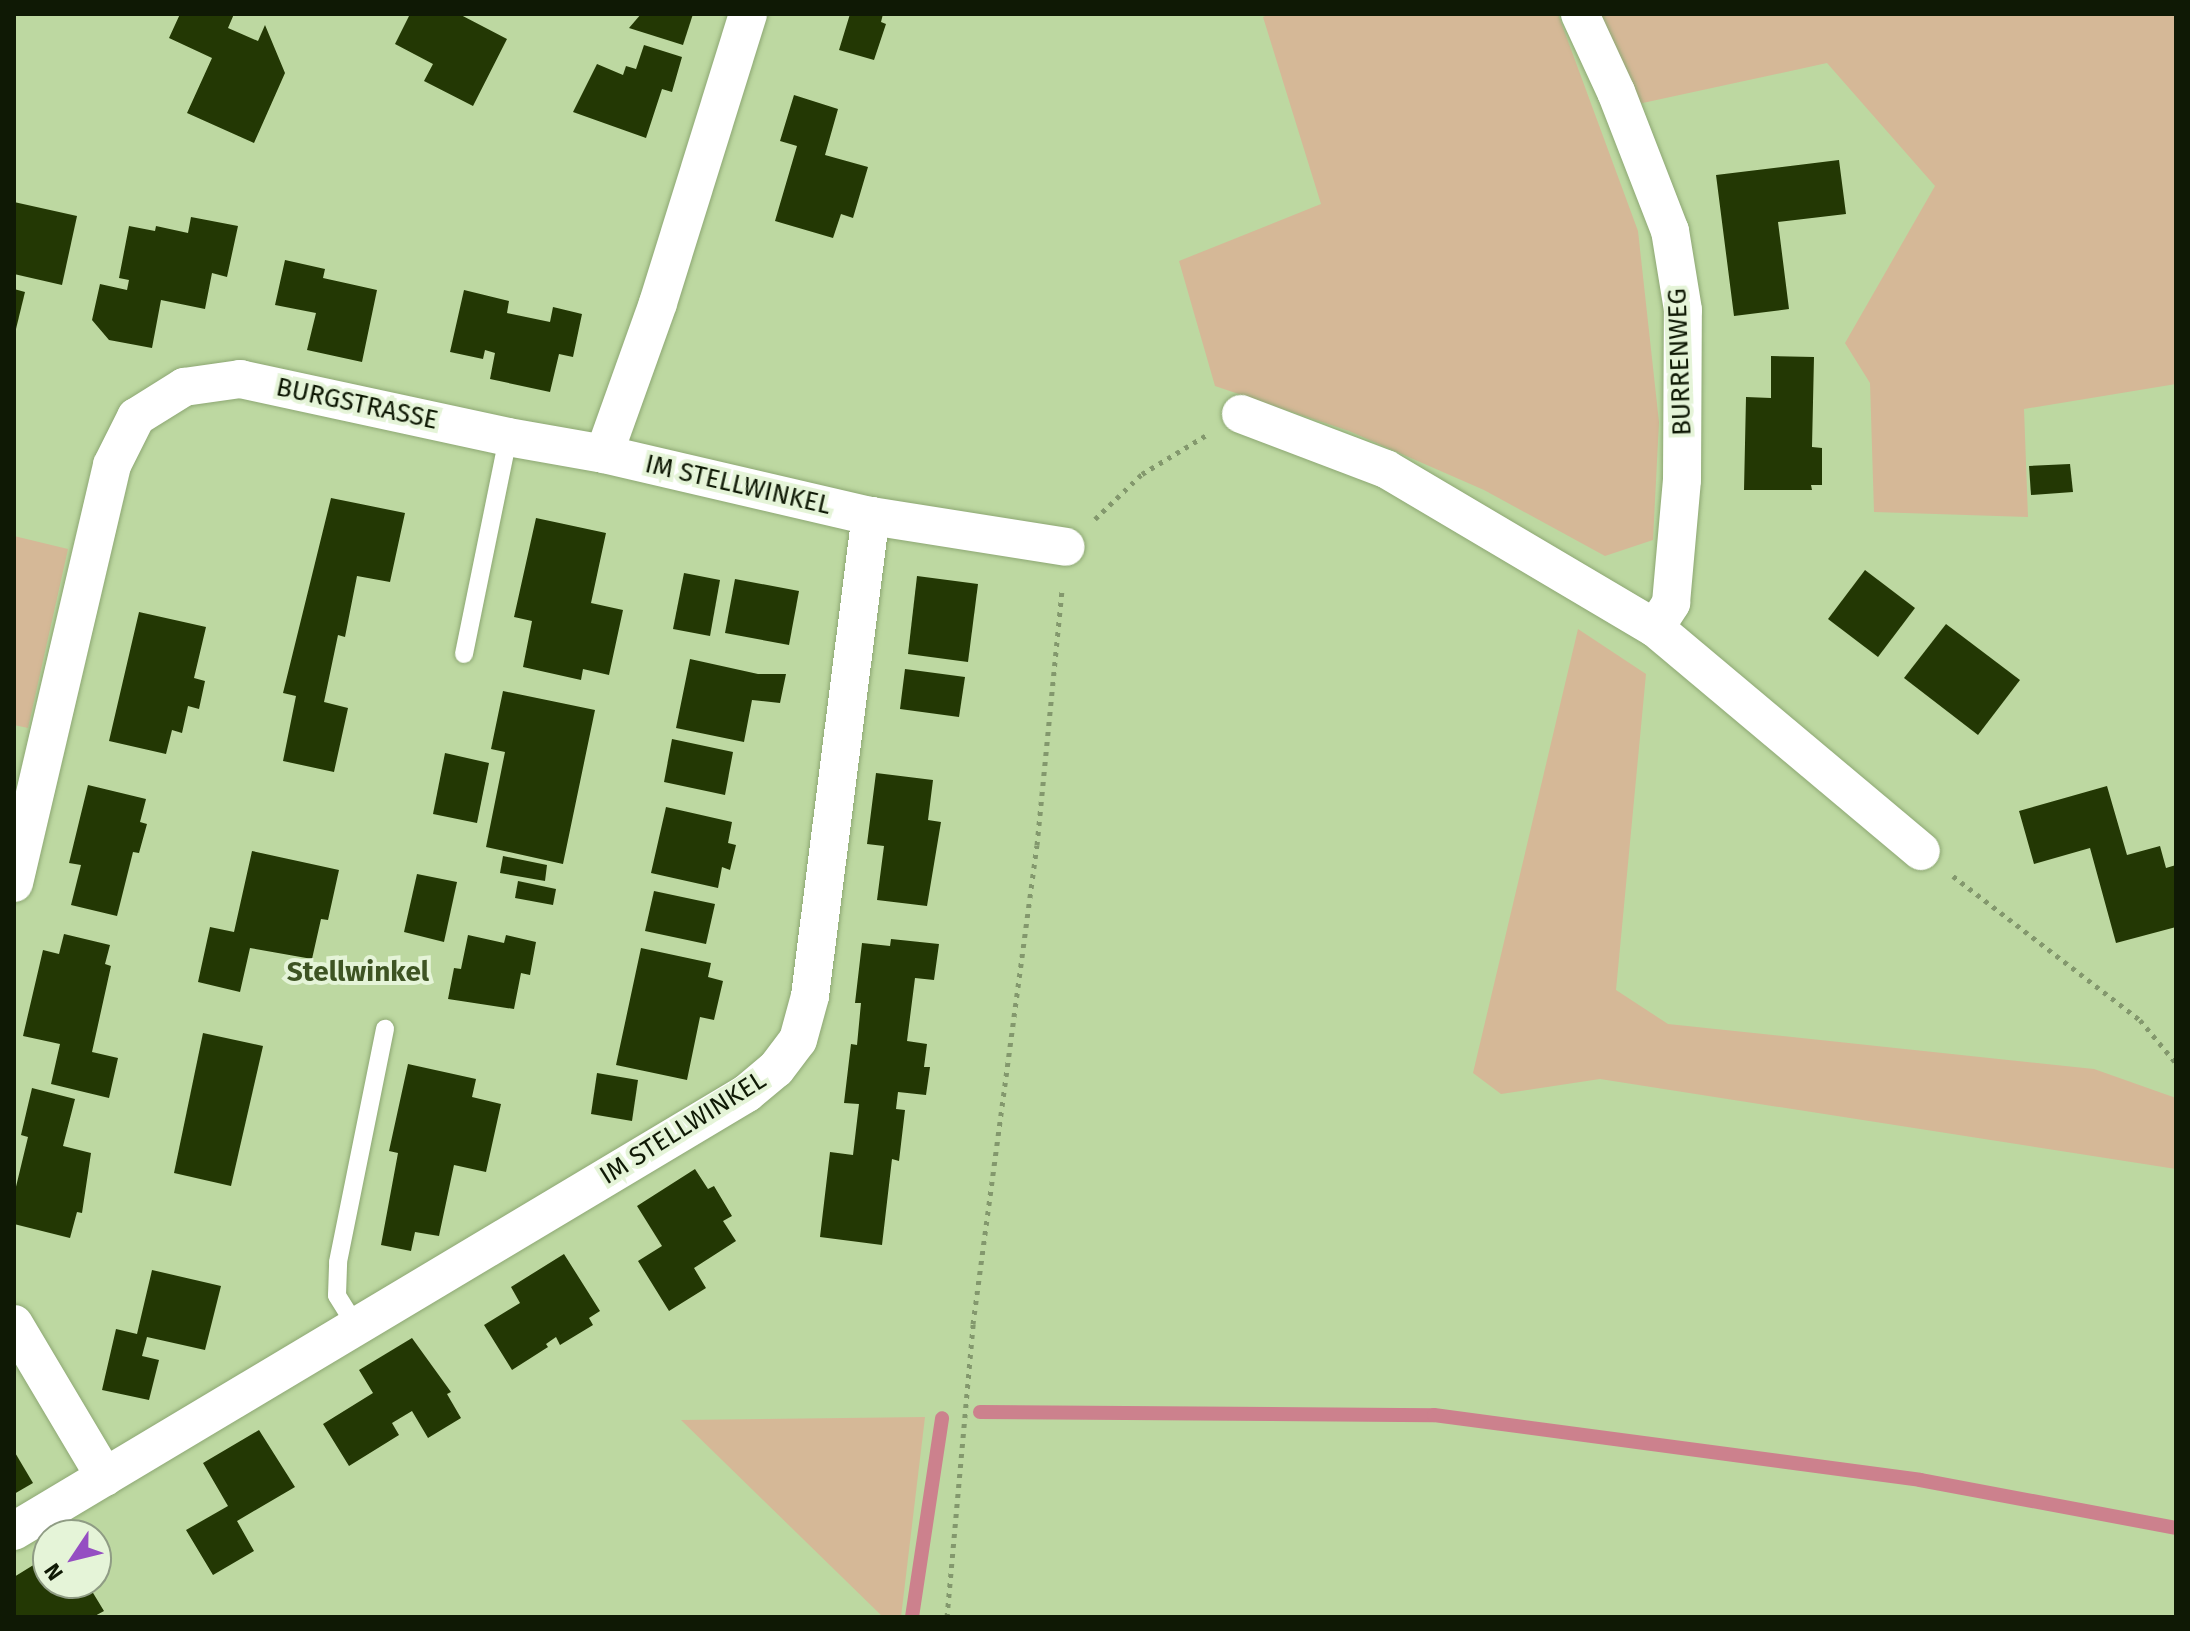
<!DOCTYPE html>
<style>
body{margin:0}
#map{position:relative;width:2190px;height:1631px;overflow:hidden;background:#bdd8a1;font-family:"Fira Sans",sans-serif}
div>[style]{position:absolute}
.green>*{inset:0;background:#d5b897}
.stream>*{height:14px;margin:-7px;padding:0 7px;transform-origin:7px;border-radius:7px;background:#cc818d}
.building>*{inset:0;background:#233804}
.path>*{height:5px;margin-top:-2.5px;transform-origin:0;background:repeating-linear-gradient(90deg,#83986d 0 4px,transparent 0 10px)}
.roads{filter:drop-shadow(0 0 2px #8da773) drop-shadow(0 0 2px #8da773)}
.service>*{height:18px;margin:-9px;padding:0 9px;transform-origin:9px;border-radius:9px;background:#fff}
.minor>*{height:38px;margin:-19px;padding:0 19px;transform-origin:19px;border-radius:19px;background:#fff}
span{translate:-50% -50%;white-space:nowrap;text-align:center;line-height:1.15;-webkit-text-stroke:8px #e5f4d8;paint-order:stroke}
.street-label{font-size:26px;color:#0f1905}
.neighbourhood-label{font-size:28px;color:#3e5423;font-weight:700}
.frame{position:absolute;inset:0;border:16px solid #0f1905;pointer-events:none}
.north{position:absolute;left:32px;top:1519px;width:80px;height:80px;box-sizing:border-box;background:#e5f4d8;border:2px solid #8f9c84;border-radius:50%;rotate:235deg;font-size:22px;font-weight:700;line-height:32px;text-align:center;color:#0f1905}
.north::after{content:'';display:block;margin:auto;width:28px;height:36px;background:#954ec2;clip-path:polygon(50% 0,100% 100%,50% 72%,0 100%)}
</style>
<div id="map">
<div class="green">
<i style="clip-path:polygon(1270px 14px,1558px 14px,1638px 231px,1659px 422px,1653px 540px,1605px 556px,1484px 490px,1349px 431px,1215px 386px,1179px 261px,1321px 204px,1263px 17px)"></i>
<i style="clip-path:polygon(1598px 14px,2176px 14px,2176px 384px,2024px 409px,2028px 517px,1874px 512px,1870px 383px,1845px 343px,1935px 186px,1827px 63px,1638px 104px)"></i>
<i style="clip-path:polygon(14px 536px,68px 549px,28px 728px,14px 725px)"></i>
<i style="clip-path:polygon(1578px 629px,1646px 674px,1616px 990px,1668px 1024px,2094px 1069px,2176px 1098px,2176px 1169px,1600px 1079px,1501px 1094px,1473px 1073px)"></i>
<i style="clip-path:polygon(925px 1417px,901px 1617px,883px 1617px,681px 1420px)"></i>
</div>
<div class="stream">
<i style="left:980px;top:1412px;width:454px;rotate:0.4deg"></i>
<i style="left:1434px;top:1415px;width:490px;rotate:7.6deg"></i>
<i style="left:1920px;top:1480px;width:260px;rotate:10.6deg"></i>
<i style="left:912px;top:1617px;width:201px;rotate:-81.4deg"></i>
</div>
<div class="building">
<i style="clip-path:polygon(180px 14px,234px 14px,228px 28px,258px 41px,265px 25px,285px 73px,254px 143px,187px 113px,212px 58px,169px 38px)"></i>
<i style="clip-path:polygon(410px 14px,459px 14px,507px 39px,473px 106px,424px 81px,433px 64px,395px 44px)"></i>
<i style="clip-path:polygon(641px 14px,693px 14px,683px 45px,629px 28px)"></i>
<i style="clip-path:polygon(850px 14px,883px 14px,881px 22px,886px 24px,874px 60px,839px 50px)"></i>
<i style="clip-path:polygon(644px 45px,682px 57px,672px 92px,662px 89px,646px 138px,573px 112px,597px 64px,623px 75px,626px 66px,636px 69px)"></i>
<i style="clip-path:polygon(794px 95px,838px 109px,825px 155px,868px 167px,853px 218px,841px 214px,833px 238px,775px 221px,797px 146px,780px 141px)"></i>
<i style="clip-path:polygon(1839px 160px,1846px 214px,1778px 222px,1789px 309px,1734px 316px,1716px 175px)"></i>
<i style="clip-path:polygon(14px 202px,77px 216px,62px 285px,14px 274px)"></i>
<i style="clip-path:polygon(191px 217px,238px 226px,227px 277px,212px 273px,205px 309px,161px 300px,152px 348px,109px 340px,92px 320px,100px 284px,127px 290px,129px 280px,119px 278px,129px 226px,155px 231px,156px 226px,188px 233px)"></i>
<i style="clip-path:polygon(285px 260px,325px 269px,323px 278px,377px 290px,362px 362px,307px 350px,316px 313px,275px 305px)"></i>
<i style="clip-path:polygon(14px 289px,25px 292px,15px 333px,14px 333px)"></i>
<i style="clip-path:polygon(464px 290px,509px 301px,507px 313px,550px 322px,553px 307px,582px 314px,573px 357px,559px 354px,550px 392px,490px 379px,495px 353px,485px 350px,483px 359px,450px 352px)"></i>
<i style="clip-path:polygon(1771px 356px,1814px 357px,1812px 447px,1822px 448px,1822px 485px,1811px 485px,1812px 490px,1744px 490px,1746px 397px,1771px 398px)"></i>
<i style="clip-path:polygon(2070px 464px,2073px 492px,2031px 495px,2029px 466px)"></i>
<i style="clip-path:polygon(331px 498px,405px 513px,390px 582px,357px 576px,345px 637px,338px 635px,324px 702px,348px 708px,334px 772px,283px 761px,296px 696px,283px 693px)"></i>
<i style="clip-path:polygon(536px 518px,606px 533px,591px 603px,623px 610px,609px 675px,583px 669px,581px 680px,523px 667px,532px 621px,514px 617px)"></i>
<i style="clip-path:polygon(1865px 570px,1915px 608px,1878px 657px,1828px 619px)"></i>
<i style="clip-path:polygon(684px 573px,720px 580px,710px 636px,673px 629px)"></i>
<i style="clip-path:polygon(917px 576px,978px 584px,968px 662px,908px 654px)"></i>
<i style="clip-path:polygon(735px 579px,799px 591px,789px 645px,725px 633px)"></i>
<i style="clip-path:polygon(139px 612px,206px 627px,194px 678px,205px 681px,199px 709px,188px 706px,182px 733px,172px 730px,166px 754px,109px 741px)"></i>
<i style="clip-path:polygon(1946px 624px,2020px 680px,1978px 735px,1904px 678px)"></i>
<i style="clip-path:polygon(690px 659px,758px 674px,786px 674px,780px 703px,752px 700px,744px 742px,676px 728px)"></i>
<i style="clip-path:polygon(905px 669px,965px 677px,959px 717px,900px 709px)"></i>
<i style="clip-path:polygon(503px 691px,595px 710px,563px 864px,486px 847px,505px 752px,491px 749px)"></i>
<i style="clip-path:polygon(672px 739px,733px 752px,725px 795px,664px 782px)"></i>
<i style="clip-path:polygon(445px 753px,489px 763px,477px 823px,433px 814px)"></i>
<i style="clip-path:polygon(876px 773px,933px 780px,928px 820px,941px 822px,927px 906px,877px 900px,884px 846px,867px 844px)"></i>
<i style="clip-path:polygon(88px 785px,146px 799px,140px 822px,147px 824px,139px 853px,133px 852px,117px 916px,71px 905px,81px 865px,69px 863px)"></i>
<i style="clip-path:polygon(2107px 786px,2127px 855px,2160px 846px,2166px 868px,2176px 865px,2176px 927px,2116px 943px,2090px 848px,2034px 864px,2019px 811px)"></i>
<i style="clip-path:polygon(666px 807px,732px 822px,728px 843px,736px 845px,730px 870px,722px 867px,718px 888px,651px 873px)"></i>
<i style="clip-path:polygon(252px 851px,339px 870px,328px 920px,321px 919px,312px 959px,250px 948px,240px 992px,198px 982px,210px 927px,234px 932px)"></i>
<i style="clip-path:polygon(503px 856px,547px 865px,545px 881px,500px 873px)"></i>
<i style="clip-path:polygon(417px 874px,457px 882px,444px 942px,404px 932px)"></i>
<i style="clip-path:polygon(518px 881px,556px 889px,553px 905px,515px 898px)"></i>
<i style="clip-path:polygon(654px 891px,715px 904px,706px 944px,645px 931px)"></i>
<i style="clip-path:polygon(64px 934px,110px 945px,105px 964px,111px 966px,92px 1052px,118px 1058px,109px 1098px,51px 1084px,60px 1044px,23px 1036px,43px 950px,59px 954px)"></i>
<i style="clip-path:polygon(468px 935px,504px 943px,506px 935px,536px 942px,530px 975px,521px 973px,514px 1009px,448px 999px,454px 968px,461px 969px)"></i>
<i style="clip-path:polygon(891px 939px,939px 944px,934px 980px,915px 978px,907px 1041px,927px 1044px,924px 1067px,930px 1067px,926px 1095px,898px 1092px,896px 1109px,905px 1110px,899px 1161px,892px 1159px,882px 1245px,820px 1237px,830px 1152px,853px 1155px,859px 1104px,844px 1103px,851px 1044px,857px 1045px,861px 1003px,855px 1003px,862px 943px,890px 946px)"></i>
<i style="clip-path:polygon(641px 948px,711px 963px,708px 977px,723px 981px,714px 1020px,700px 1017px,687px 1080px,616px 1065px)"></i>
<i style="clip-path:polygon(203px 1033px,263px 1046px,231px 1186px,174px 1173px)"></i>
<i style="clip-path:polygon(408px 1064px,476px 1079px,472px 1097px,501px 1104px,486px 1172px,454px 1165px,439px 1236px,415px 1232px,411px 1251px,381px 1245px,398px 1153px,389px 1151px)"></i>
<i style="clip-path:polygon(597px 1073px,638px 1080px,632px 1121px,591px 1114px)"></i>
<i style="clip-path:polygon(32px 1088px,75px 1099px,63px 1146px,91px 1153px,82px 1213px,77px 1212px,70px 1238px,14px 1224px,14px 1195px,28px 1137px,21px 1135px)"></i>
<i style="clip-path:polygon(695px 1169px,708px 1189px,714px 1186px,732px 1216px,723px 1221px,736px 1241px,694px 1268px,706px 1288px,669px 1311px,638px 1261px,662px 1246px,637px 1206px)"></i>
<i style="clip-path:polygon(564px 1254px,600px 1311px,589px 1318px,593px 1325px,560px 1345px,556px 1337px,546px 1344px,548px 1347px,512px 1370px,484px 1325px,520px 1303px,511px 1287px)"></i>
<i style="clip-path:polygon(152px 1270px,221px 1286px,205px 1350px,147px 1337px,142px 1356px,159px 1360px,149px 1400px,102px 1390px,116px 1329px,137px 1334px)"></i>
<i style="clip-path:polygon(412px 1338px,451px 1392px,447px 1394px,461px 1418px,428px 1438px,412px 1411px,392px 1423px,399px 1435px,349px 1466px,323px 1424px,373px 1393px,359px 1370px)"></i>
<i style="clip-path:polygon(259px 1430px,295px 1487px,237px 1521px,254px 1551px,213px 1575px,186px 1530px,228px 1506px,203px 1463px)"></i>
<i style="clip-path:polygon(14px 1451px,33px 1483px,14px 1494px)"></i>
<i style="clip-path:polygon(48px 1556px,48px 1583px,87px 1583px,104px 1611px,93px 1617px,14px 1617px,14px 1577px)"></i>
</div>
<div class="path">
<i style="left:1095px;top:519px;width:65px;rotate:-43.8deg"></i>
<i style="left:1142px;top:474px;width:77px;rotate:-31.2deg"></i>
<i style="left:1953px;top:876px;width:236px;rotate:37.6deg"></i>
<i style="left:2140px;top:1020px;width:56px;rotate:50.1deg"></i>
<i style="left:947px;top:1617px;width:294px;rotate:-84.9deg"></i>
<i style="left:973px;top:1324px;width:483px;rotate:-82.4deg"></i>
<i style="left:1037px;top:845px;width:257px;rotate:-84.4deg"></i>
</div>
<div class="roads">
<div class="service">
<i style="left:464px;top:654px;width:221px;rotate:-78.5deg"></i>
<i style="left:356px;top:1326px;width:36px;rotate:-122deg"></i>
<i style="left:337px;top:1295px;width:33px;rotate:-88deg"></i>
<i style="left:338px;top:1262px;width:238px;rotate:-78.6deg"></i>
</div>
<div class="minor">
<i style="left:1241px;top:414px;width:155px;rotate:20.8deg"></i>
<i style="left:1386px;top:469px;width:312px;rotate:30.6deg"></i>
<i style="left:1655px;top:628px;width:30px;rotate:-57deg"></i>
<i style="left:1671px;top:603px;width:123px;rotate:-84.9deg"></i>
<i style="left:1682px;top:480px;width:170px;rotate:-89.7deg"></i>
<i style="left:1683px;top:310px;width:80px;rotate:-99.3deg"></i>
<i style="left:1670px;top:231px;width:149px;rotate:-111.2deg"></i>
<i style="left:1616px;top:92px;width:86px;rotate:-114.8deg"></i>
<i style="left:604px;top:454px;width:160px;rotate:-70.3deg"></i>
<i style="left:658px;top:303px;width:303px;rotate:-72.7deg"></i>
<i style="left:1655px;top:628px;width:347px;rotate:40deg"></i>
<i style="left:14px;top:883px;width:429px;rotate:-76.8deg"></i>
<i style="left:112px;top:465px;width:54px;rotate:-63.4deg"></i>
<i style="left:136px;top:417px;width:57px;rotate:-32deg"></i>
<i style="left:184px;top:387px;width:57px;rotate:-8.1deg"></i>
<i style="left:240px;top:379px;width:274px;rotate:12.2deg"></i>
<i style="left:508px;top:437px;width:97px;rotate:10deg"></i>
<i style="left:604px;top:454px;width:274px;rotate:13.1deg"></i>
<i style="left:871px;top:516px;width:197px;rotate:9deg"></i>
<i style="left:14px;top:1324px;width:178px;rotate:59.3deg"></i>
<i style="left:14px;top:1531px;width:854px;rotate:-30.86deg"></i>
<i style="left:747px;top:1093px;width:38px;rotate:-40deg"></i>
<i style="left:776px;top:1069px;width:36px;rotate:-53deg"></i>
<i style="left:798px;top:1040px;width:46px;rotate:-74.7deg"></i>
<i style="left:810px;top:996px;width:484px;rotate:-82.8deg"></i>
</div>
</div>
<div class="street-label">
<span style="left:1680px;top:362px;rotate:-92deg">BURRENWEG</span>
<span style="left:357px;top:404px;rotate:12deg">BURGSTRASSE</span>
<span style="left:738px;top:485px;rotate:13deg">IM STELLWINKEL</span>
<span style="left:683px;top:1128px;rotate:-32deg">IM STELLWINKEL</span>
</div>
<div class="neighbourhood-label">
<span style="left:358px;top:972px">Stellwinkel</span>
</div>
<div class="frame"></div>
<div class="north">N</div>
</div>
